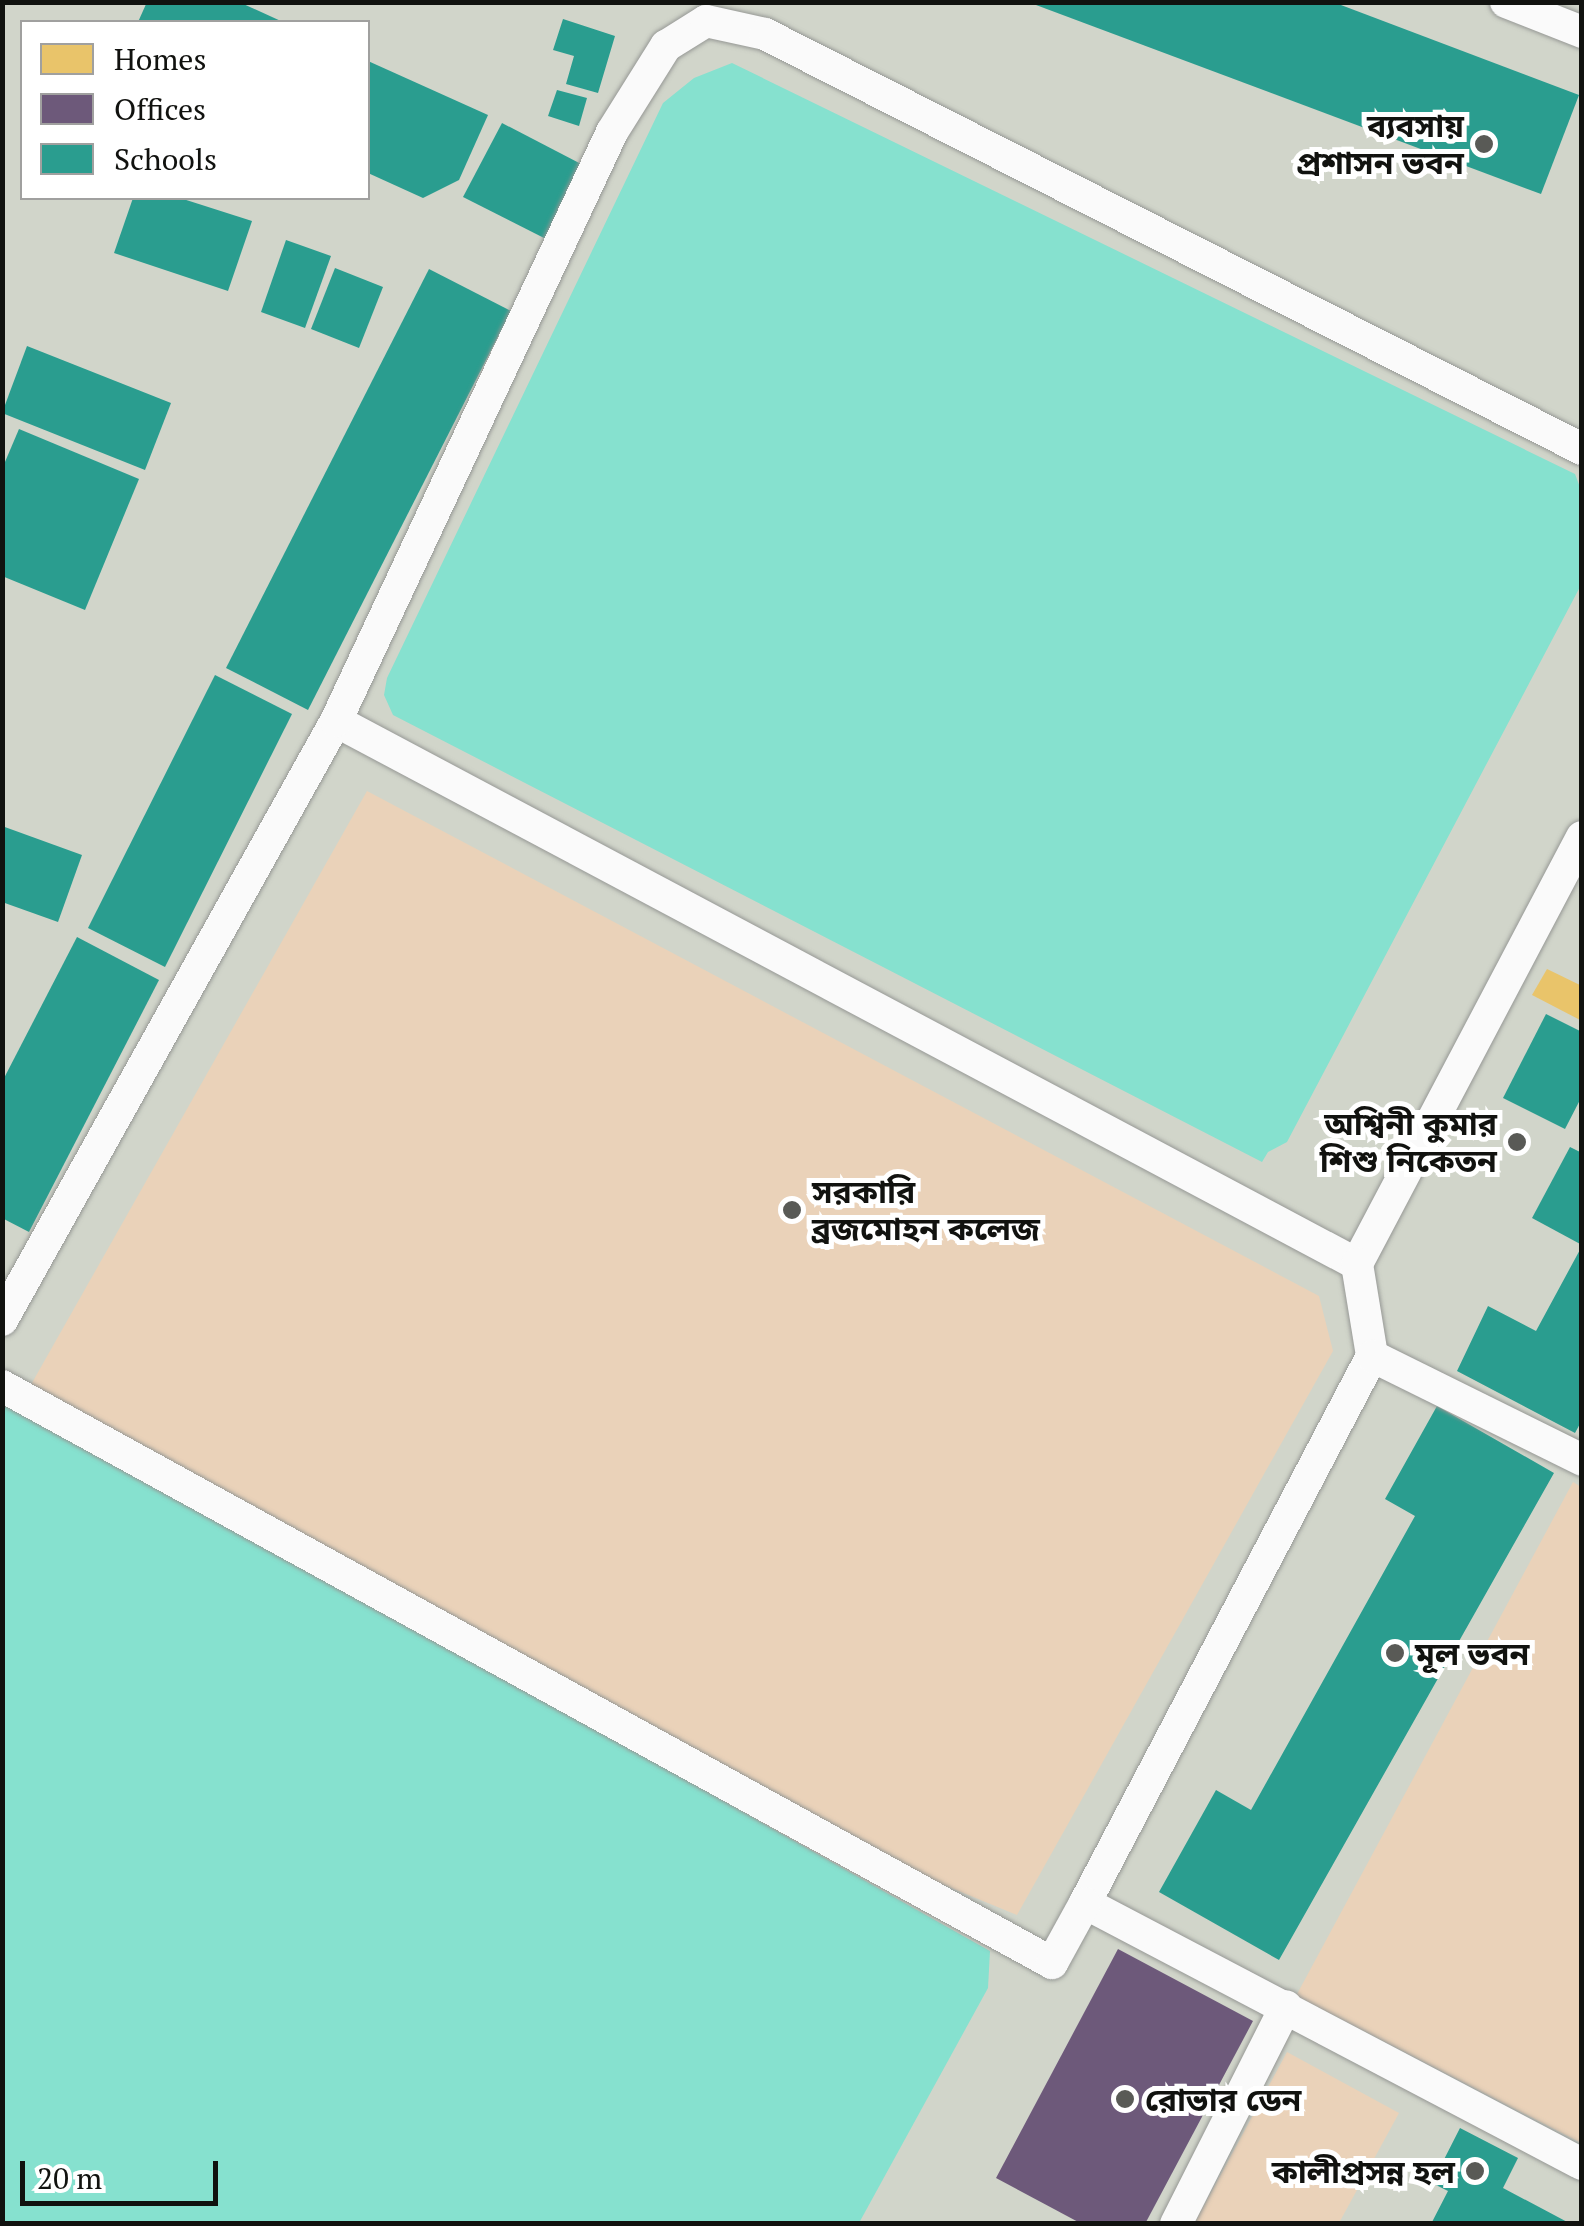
<!DOCTYPE html>
<meta charset="utf-8">
<style>
body{margin:0}
#map{position:relative;width:1584px;height:2226px;overflow:hidden;background:#dee0db;font-family:"PT Serif","Noto Sans Bengali",serif}
div>[style]{position:absolute}
.built>*{inset:0;background:#d1d5ca}
.green>*{inset:0;background:#ead2b9}
.water>*{inset:0;background:#86e1cf}
.homes>*{inset:0;background:#e9c46a}
.offices>*{inset:0;background:#6d597a}
.schools>*{inset:0;background:#2a9d8f}
.roads{filter:drop-shadow(0 0 2px #969895) drop-shadow(0 0 2px #969895)}
.lane>*{height:32px;margin:-16px;padding:0 16px;transform-origin:16px;border-radius:16px;background:#fafafa}
.dots>*{width:28px;height:28px;translate:-50% -50%;box-sizing:border-box;border:5px solid #fff;border-radius:50%}
span{translate:-50% -50%;white-space:nowrap;text-align:center;line-height:1.15;-webkit-text-stroke:10px #fff;paint-order:stroke}
.poi-label{font-size:32px;color:#11120f;font-weight:700}
.right{translate:-100% -50%;text-align:right}
.left{translate:0 -50%;text-align:left}
.frame{position:absolute;inset:0;border:5px solid #11120f;pointer-events:none}
.legend{position:absolute;left:20px;top:20px;width:350px;height:180px;box-sizing:border-box;background:#fff;border:2px solid #a0a09f;margin:0;padding:12px 18px;list-style:none;font-size:30px;color:#11120f}
.legend li{display:flex;align-items:center;gap:20px;height:50px}
.legend b{width:50px;border:2px solid #a0a09f}
.scale{position:absolute;left:20px;top:2161px;width:198px;height:45px;box-sizing:border-box;border:5px solid #11120f;border-top:0;padding-left:12px;font-size:30px;line-height:35px;white-space:nowrap;color:#11120f;-webkit-text-stroke:8px #fff;paint-order:stroke}
</style>
<div id="map">
<div class="built">
<i style="clip-path:polygon(evenodd,3px 3px,1581px 3px,1581px 2223px,3px 2224px,3px 3px,22px 22px,368px 22px,368px 198px,22px 198px,22px 22px)"></i>
</div>
<div class="green">
<i style="clip-path:polygon(367px 791px,1319px 1296px,1333px 1351px,1017px 1915px,866px 1853px,24px 1397px)"></i>
<i style="clip-path:polygon(1573px 1482px,1581px 1487px,1581px 2143px,1296px 1996px)"></i>
<i style="clip-path:polygon(1287px 2052px,1399px 2113px,1339px 2223px,1194px 2224px)"></i>
</div>
<div class="water">
<i style="clip-path:polygon(732px 63px,1575px 474px,1581px 490px,1581px 585px,1287px 1142px,1268px 1152px,1262px 1162px,393px 715px,384px 695px,387px 678px,663px 103px,694px 78px)"></i>
<i style="clip-path:polygon(20px 1405px,990px 1951px,988px 1988px,859px 2223px,3px 2224px,3px 1407px)"></i>
</div>
<div class="homes">
<i style="clip-path:polygon(1547px 969px,1582px 986px,1582px 1021px,1532px 995px)"></i>
</div>
<div class="offices">
<i style="clip-path:polygon(1118px 1949px,1253px 2021px,1145px 2224px,1082px 2224px,996px 2178px)"></i>
</div>
<div class="schools">
<i style="clip-path:polygon(147px 2px,239px 2px,283px 22px,138px 22px)"></i>
<i style="clip-path:polygon(1028px 2px,1333px 2px,1579px 95px,1541px 194px)"></i>
<i style="clip-path:polygon(563px 19px,615px 36px,598px 93px,566px 84px,574px 56px,553px 50px)"></i>
<i style="clip-path:polygon(368px 61px,488px 115px,459px 180px,423px 198px,368px 173px)"></i>
<i style="clip-path:polygon(557px 90px,587px 98px,579px 126px,548px 116px)"></i>
<i style="clip-path:polygon(502px 123px,583px 165px,546px 239px,463px 197px)"></i>
<i style="clip-path:polygon(133px 198px,180px 198px,252px 221px,228px 291px,114px 253px)"></i>
<i style="clip-path:polygon(286px 240px,331px 256px,305px 328px,261px 312px)"></i>
<i style="clip-path:polygon(335px 268px,383px 287px,359px 348px,311px 329px)"></i>
<i style="clip-path:polygon(429px 269px,511px 311px,308px 710px,226px 668px)"></i>
<i style="clip-path:polygon(27px 346px,171px 403px,145px 470px,2px 413px)"></i>
<i style="clip-path:polygon(19px 429px,139px 479px,85px 610px,2px 576px,2px 469px)"></i>
<i style="clip-path:polygon(215px 675px,292px 714px,165px 967px,88px 928px)"></i>
<i style="clip-path:polygon(2px 826px,82px 855px,58px 922px,2px 902px)"></i>
<i style="clip-path:polygon(77px 937px,159px 980px,29px 1232px,2px 1218px,2px 1082px)"></i>
<i style="clip-path:polygon(1546px 1014px,1582px 1032px,1582px 1096px,1565px 1129px,1503px 1098px)"></i>
<i style="clip-path:polygon(1570px 1147px,1582px 1153px,1582px 1245px,1532px 1218px)"></i>
<i style="clip-path:polygon(1582px 1246px,1582px 1420px,1575px 1433px,1457px 1371px,1488px 1306px,1536px 1331px)"></i>
<i style="clip-path:polygon(1437px 1406px,1554px 1473px,1279px 1960px,1159px 1892px,1216px 1790px,1251px 1810px,1415px 1516px,1385px 1499px)"></i>
<i style="clip-path:polygon(1460px 2128px,1518px 2158px,1503px 2188px,1571px 2224px,1431px 2224px,1448px 2191px,1432px 2183px)"></i>
</div>
<div class="roads">
<div class="lane">
<i style="left:1506px;top:2px;width:82px;rotate:21.5deg"></i>
<i style="left:336px;top:721px;width:1156px;rotate:28.01deg"></i>
<i style="left:1582px;top:837px;width:483px;rotate:117.8deg"></i>
<i style="left:1357px;top:1264px;width:93px;rotate:80.7deg"></i>
<i style="left:1372px;top:1356px;width:618px;rotate:117.69deg"></i>
<i style="left:1085px;top:1903px;width:561px;rotate:27.71deg"></i>
<i style="left:2px;top:1320px;width:686px;rotate:-60.86deg"></i>
<i style="left:336px;top:721px;width:650px;rotate:-64.89deg"></i>
<i style="left:612px;top:132px;width:102px;rotate:-57.9deg"></i>
<i style="left:666px;top:46px;width:47px;rotate:-32deg"></i>
<i style="left:706px;top:21px;width:60px;rotate:12.4deg"></i>
<i style="left:765px;top:34px;width:916px;rotate:26.93deg"></i>
<i style="left:1372px;top:1356px;width:234px;rotate:26.3deg"></i>
<i style="left:2px;top:1386px;width:1198px;rotate:28.79deg"></i>
<i style="left:1052px;top:1963px;width:68px;rotate:-61.2deg"></i>
<i style="left:1176px;top:2224px;width:244px;rotate:-63.2deg"></i>
</div>
</div>
<div class="dots">
<i style="left:1484px;top:144px;background:#595a56"></i>
<i style="left:1517px;top:1142px;background:#595a56"></i>
<i style="left:792px;top:1210px;background:#595a56"></i>
<i style="left:1395px;top:1653px;background:#595a56"></i>
<i style="left:1125px;top:2099px;background:#595a56"></i>
<i style="left:1475px;top:2171px;background:#595a56"></i>
</div>
<div class="poi-label">
<span class="right" style="left:1464px;top:144px">ব্যবসায়<br>প্রশাসন ভবন</span>
<span class="right" style="left:1497px;top:1142px">অশ্বিনী কুমার<br>শিশু নিকেতন</span>
<span class="left" style="left:812px;top:1210px">সরকারি<br>ব্রজমোহন কলেজ</span>
<span class="left" style="left:1415px;top:1653px">মূল ভবন</span>
<span class="left" style="left:1145px;top:2099px">রোভার ডেন</span>
<span class="right" style="left:1455px;top:2171px">কালীপ্রসন্ন হল</span>
</div>
<div class="frame"></div>
<ul class="legend">
<li><b style="height:28px;background:#e9c46a"></b>Homes</li>
<li><b style="height:28px;background:#6d597a"></b>Offices</li>
<li><b style="height:28px;background:#2a9d8f"></b>Schools</li>
</ul>
<div class="scale">20 m</div>
</div>
